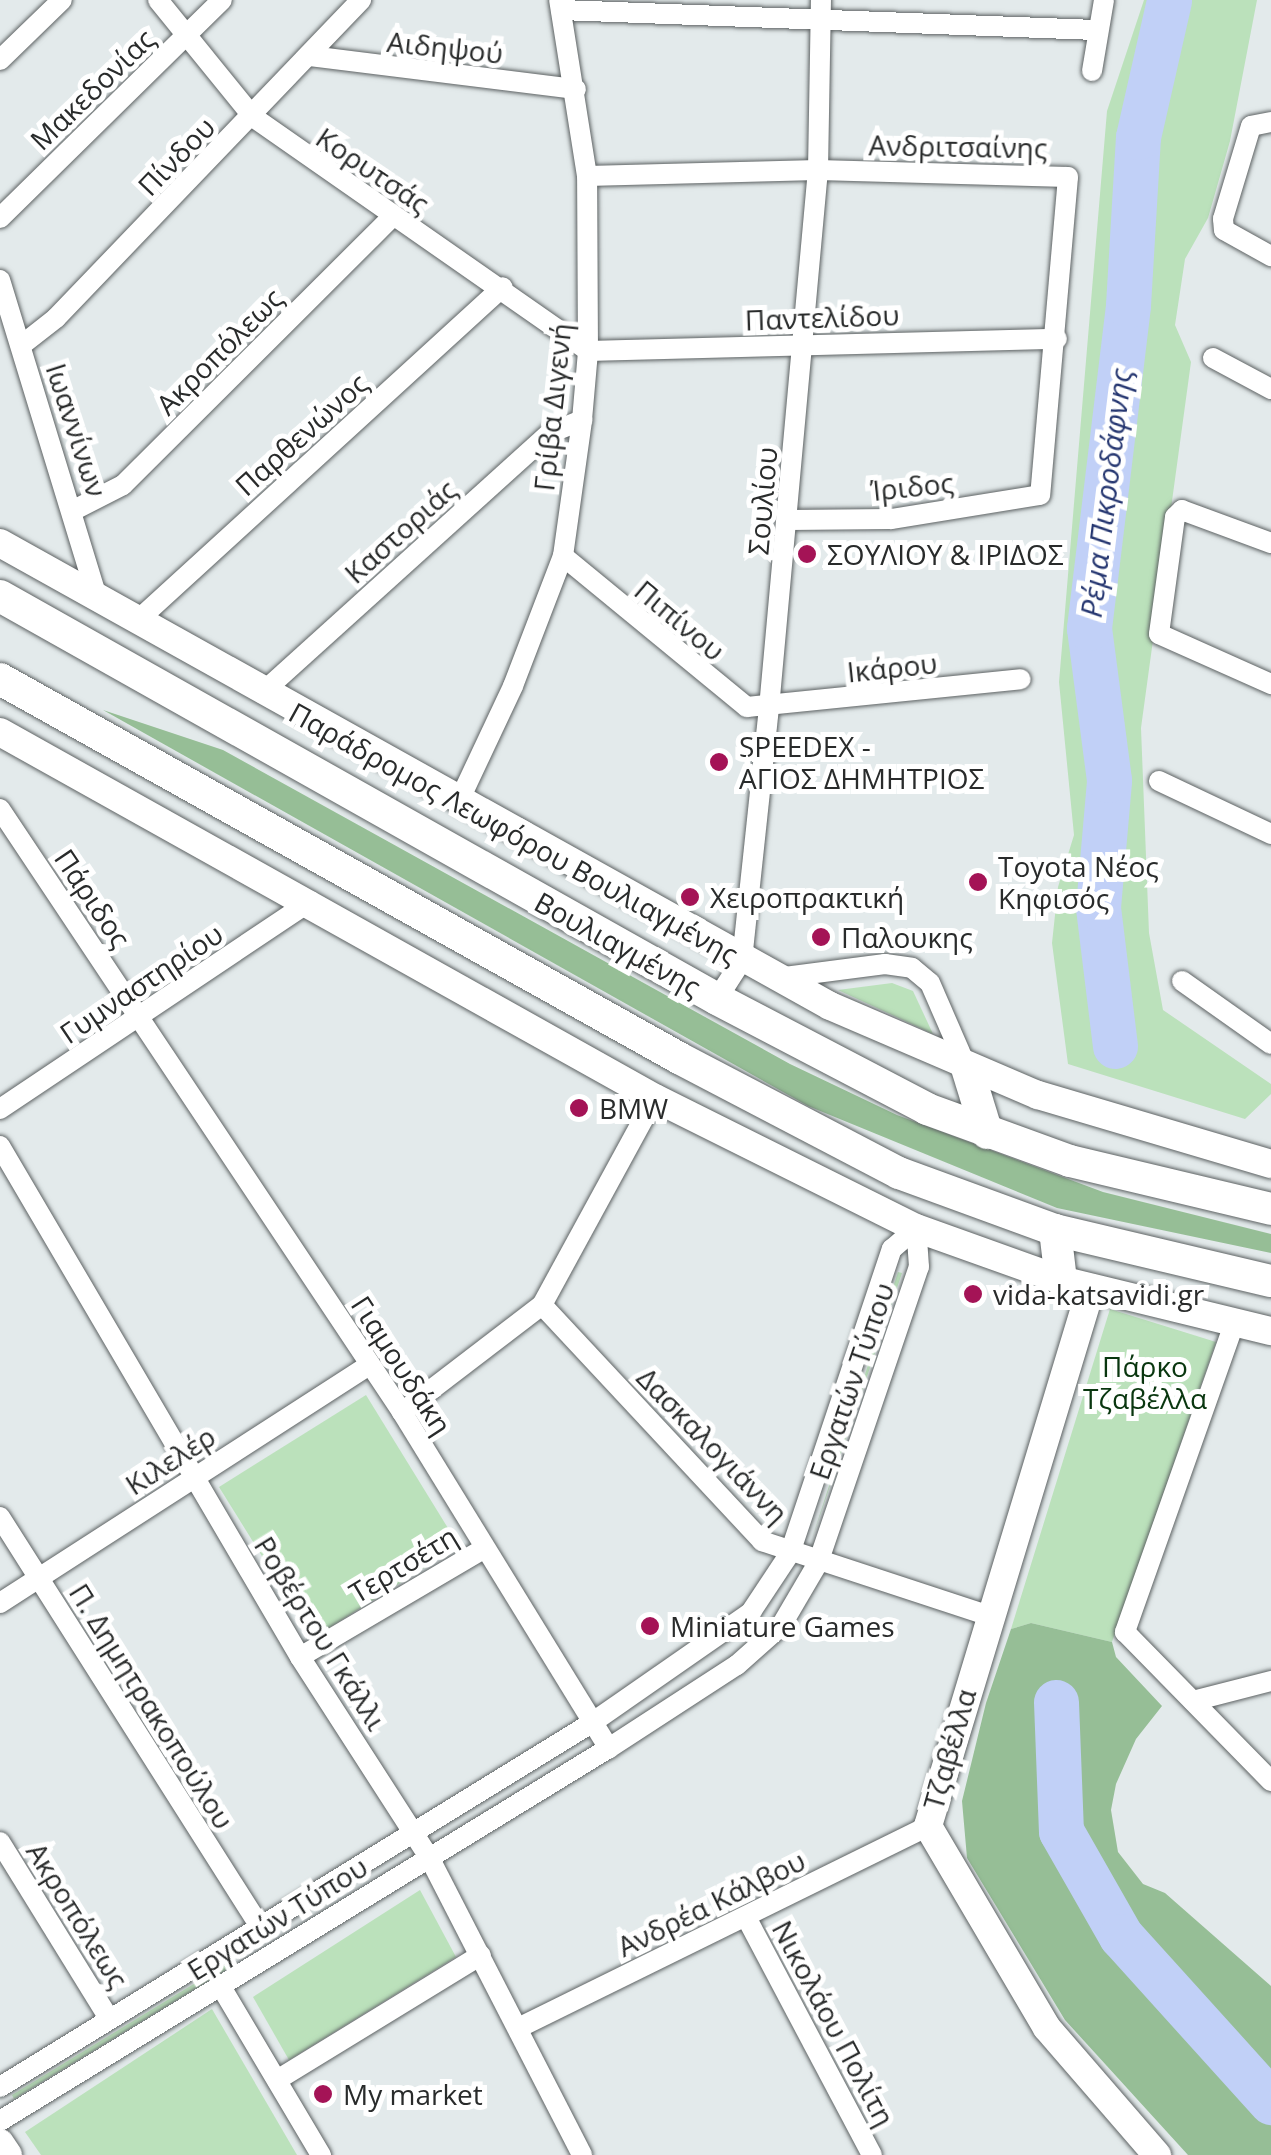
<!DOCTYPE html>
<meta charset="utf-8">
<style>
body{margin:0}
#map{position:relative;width:1271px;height:2155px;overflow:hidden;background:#e3eaeb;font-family:"Open Sans",sans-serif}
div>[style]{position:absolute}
.green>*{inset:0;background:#bbe1bb}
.forest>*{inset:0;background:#96be96}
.river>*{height:45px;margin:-22.5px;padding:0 22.5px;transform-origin:22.5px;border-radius:22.5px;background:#c1d0f7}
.roads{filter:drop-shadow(0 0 2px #5d6263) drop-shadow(0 0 2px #5d6263)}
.street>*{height:20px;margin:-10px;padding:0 10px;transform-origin:10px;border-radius:10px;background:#fff}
.secondary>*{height:28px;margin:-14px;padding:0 14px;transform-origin:14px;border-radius:14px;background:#fff}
.primary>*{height:32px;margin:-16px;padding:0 16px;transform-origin:16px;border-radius:16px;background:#fff}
.dots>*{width:28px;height:28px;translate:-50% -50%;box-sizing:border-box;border:5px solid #fff;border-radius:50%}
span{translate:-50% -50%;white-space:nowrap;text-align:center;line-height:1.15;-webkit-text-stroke:10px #fff;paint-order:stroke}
.street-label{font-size:28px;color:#292b2b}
.poi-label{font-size:28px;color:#292b2b}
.left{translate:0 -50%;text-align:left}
.park-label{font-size:28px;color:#09360f}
.water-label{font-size:30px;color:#253670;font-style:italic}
</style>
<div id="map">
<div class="green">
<i style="clip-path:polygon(1144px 0,1257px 0,1230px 141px,1208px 218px,1185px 259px,1175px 325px,1191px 362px,1141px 728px,1149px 933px,1163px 1010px,1271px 1084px,1271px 1094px,1245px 1119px,1068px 1064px,1052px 943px,1058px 887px,1074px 835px,1059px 682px,1107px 111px)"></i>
<i style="clip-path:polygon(892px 983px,913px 991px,933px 1034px,838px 990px)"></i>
<i style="clip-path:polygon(898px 1272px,902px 1273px,811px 1542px)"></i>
<i style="clip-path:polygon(1110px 1309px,1216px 1342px,1112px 1642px,1031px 1623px,1011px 1629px)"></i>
<i style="clip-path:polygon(366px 1395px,459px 1546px,313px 1638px,219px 1487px)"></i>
<i style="clip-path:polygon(420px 1890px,456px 1957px,289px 2060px,253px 1997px)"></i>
<i style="clip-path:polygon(228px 1963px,231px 1967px,14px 2099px,12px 2095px)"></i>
<i style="clip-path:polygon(212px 2009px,297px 2155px,41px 2155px,25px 2132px)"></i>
</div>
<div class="forest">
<i style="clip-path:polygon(103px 710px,223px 750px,790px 1064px,897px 1115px,1103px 1192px,1271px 1234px,1271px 1253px,1057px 1208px,808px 1106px)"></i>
<i style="clip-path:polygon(1031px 1623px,1112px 1642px,1116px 1657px,1162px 1706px,1136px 1739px,1116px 1784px,1111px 1810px,1118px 1852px,1143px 1884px,1165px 1893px,1271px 1986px,1271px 2155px,1188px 2155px,1065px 2020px,967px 1858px,962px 1801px,986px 1703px,1011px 1629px)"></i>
</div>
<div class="river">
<i style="left:1115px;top:1046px;width:140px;rotate:-97deg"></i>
<i style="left:1098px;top:907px;width:127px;rotate:-85deg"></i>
<i style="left:1109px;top:780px;width:153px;rotate:-97.5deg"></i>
<i style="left:1089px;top:628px;width:325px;rotate:-83.1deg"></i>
<i style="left:1128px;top:305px;width:168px;rotate:-86.6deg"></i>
<i style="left:1138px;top:137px;width:140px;rotate:-77.2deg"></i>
<i style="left:1056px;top:1702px;width:129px;rotate:87.8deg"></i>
<i style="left:1061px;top:1831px;width:121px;rotate:60.3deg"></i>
<i style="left:1121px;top:1936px;width:224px;rotate:47.9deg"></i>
</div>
<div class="roads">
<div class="street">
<i style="left:158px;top:0;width:151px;rotate:50.9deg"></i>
<i style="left:253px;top:117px;width:409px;rotate:34.9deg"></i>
<i style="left:588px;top:351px;width:469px;rotate:-1.5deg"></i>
<i style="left:561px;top:10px;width:536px;rotate:2.14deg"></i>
<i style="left:310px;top:56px;width:268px;rotate:7.1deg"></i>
<i style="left:0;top:60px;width:86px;rotate:-44.1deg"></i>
<i style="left:1092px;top:71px;width:72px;rotate:-80.4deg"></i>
<i style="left:1271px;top:122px;width:20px;rotate:169deg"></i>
<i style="left:1251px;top:126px;width:97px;rotate:106.8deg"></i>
<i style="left:1223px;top:219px;width:11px;rotate:85deg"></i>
<i style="left:1224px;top:230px;width:54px;rotate:29deg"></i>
<i style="left:587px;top:176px;width:231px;rotate:-1.5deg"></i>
<i style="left:818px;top:170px;width:250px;rotate:1.6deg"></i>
<i style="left:1068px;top:177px;width:319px;rotate:95deg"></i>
<i style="left:1040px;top:495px;width:151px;rotate:170.8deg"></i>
<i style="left:891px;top:519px;width:102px;rotate:179.4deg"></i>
<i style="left:0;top:218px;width:311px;rotate:-44.5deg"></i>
<i style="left:0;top:280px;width:332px;rotate:73deg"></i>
<i style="left:23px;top:344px;width:42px;rotate:-38.2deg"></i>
<i style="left:56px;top:318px;width:441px;rotate:-46.2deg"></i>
<i style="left:1213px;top:358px;width:66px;rotate:28.1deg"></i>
<i style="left:74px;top:510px;width:55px;rotate:-27deg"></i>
<i style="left:123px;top:485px;width:380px;rotate:-44.9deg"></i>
<i style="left:1271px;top:543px;width:95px;rotate:-159.7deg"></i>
<i style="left:1182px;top:510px;width:10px;rotate:135deg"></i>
<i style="left:1175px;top:517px;width:118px;rotate:97.8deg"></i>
<i style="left:1159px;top:634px;width:123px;rotate:24.1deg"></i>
<i style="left:563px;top:556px;width:238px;rotate:39.4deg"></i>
<i style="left:747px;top:707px;width:275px;rotate:-5.8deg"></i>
<i style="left:137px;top:621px;width:495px;rotate:-42.4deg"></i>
<i style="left:262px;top:693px;width:388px;rotate:-42.1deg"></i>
<i style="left:550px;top:433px;width:35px;rotate:-22deg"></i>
<i style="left:1159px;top:781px;width:124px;rotate:25.3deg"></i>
<i style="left:459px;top:801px;width:127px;rotate:-64.8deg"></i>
<i style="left:513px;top:686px;width:139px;rotate:-69deg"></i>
<i style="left:563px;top:556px;width:137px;rotate:-82deg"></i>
<i style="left:582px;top:420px;width:69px;rotate:-85deg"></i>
<i style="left:588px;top:351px;width:175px;rotate:-90.3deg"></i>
<i style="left:587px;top:176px;width:178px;rotate:-99deg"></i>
<i style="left:0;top:809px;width:725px;rotate:56.31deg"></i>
<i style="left:402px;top:1412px;width:395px;rotate:58.4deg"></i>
<i style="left:777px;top:978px;width:109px;rotate:-7.4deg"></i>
<i style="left:885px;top:964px;width:27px;rotate:8deg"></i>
<i style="left:912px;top:968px;width:23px;rotate:40deg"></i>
<i style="left:930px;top:983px;width:93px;rotate:66.5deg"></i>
<i style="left:1182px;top:981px;width:109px;rotate:35.3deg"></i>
<i style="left:717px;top:999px;width:46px;rotate:-57.3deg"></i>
<i style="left:742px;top:960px;width:253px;rotate:-83.9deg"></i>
<i style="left:769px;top:708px;width:540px;rotate:-84.8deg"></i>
<i style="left:818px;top:170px;width:170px;rotate:-89deg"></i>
<i style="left:0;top:1109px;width:374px;rotate:-33.8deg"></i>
<i style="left:0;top:1146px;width:593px;rotate:59.58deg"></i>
<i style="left:300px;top:1657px;width:238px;rotate:57.2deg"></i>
<i style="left:429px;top:1857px;width:335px;rotate:62.8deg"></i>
<i style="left:542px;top:1305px;width:323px;rotate:47deg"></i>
<i style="left:762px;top:1541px;width:237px;rotate:18.2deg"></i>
<i style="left:1234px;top:1324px;width:327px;rotate:109.5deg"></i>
<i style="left:1125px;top:1632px;width:209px;rotate:45.6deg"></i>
<i style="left:402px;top:1412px;width:176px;rotate:-37.4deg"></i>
<i style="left:542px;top:1305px;width:236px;rotate:-61.4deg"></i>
<i style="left:0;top:1517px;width:482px;rotate:57.6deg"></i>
<i style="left:0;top:1603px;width:440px;rotate:-32.8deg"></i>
<i style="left:300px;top:1657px;width:212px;rotate:-30.5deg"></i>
<i style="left:1193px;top:1701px;width:81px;rotate:-14.4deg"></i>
<i style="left:0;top:1842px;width:206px;rotate:58.3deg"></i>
<i style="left:746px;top:1917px;width:269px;rotate:62.1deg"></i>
<i style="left:220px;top:1985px;width:198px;rotate:59.3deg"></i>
<i style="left:518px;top:2028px;width:457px;rotate:-26.2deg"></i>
<i style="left:277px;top:2080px;width:239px;rotate:-31.5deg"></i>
<i style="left:0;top:2087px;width:696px;rotate:-31.61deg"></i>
<i style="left:593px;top:1722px;width:193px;rotate:-34.8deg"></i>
<i style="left:751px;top:1612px;width:71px;rotate:-56.5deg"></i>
<i style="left:790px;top:1553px;width:321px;rotate:-71.5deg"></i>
<i style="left:892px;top:1249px;width:32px;rotate:-41deg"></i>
<i style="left:0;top:2121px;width:714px;rotate:-31.49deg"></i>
<i style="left:609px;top:1748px;width:153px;rotate:-33deg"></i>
<i style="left:737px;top:1665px;width:59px;rotate:-41.6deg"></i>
<i style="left:781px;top:1626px;width:73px;rotate:-59.6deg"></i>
<i style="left:818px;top:1563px;width:313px;rotate:-71.2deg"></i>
<i style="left:919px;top:1267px;width:39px;rotate:-94deg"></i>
</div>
<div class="secondary">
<i style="left:0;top:543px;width:950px;rotate:29.15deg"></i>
<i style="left:830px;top:1006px;width:226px;rotate:23.2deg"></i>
<i style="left:1038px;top:1095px;width:243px;rotate:16.5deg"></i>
<i style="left:0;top:732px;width:750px;rotate:29.2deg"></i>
<i style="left:655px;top:1098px;width:292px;rotate:26.5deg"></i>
<i style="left:916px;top:1228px;width:154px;rotate:19.7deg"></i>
<i style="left:1061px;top:1280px;width:216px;rotate:13.7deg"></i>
<i style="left:1091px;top:1288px;width:562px;rotate:106.86deg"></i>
<i style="left:928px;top:1826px;width:234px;rotate:59.5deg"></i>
<i style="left:1047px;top:2028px;width:168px;rotate:49.1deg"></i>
<i style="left:0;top:2143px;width:14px;rotate:56deg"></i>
</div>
<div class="primary">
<i style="left:0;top:596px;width:822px;rotate:29.34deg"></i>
<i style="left:717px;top:999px;width:237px;rotate:27.6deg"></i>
<i style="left:927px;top:1109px;width:152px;rotate:20deg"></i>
<i style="left:1070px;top:1161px;width:207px;rotate:13.4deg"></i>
<i style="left:0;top:679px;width:778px;rotate:29.17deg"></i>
<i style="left:679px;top:1058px;width:248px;rotate:27.6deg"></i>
<i style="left:899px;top:1173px;width:166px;rotate:20.1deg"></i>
<i style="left:1055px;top:1230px;width:222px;rotate:13.3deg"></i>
<i style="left:967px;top:1068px;width:68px;rotate:72.9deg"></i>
<i style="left:1055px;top:1230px;width:50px;rotate:83.2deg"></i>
</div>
</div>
<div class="dots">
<i style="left:807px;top:554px;background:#a41356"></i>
<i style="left:719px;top:762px;background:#a41356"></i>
<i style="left:978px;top:882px;background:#a41356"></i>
<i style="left:690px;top:897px;background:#a41356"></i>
<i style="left:821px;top:937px;background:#a41356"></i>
<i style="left:579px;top:1108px;background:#a41356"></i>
<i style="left:973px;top:1294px;background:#a41356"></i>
<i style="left:650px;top:1626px;background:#a41356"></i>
<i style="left:323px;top:2094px;background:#a41356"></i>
</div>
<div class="street-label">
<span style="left:445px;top:47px;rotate:6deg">Αιδηψού</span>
<span style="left:92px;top:89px;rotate:-44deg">Μακεδονίας</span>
<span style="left:958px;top:146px;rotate:1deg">Ανδριτσαίνης</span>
<span style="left:176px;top:156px;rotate:-46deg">Πίνδου</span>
<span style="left:373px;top:170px;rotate:34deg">Κορυτσάς</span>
<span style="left:822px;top:317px;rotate:-2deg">Παντελίδου</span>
<span style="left:219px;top:351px;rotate:-45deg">Ακροπόλεως</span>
<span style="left:552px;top:407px;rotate:-84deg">Γρίβα Διγενή</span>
<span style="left:77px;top:430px;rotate:72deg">Ιωαννίνων</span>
<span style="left:301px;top:434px;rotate:-42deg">Παρθενώνος</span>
<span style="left:912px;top:486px;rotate:-6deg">Ίριδος</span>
<span style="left:762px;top:501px;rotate:-85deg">Σουλίου</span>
<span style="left:400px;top:531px;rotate:-42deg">Καστοριάς</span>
<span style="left:680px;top:620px;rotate:40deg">Πιπίνου</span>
<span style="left:892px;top:667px;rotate:-6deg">Ικάρου</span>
<span style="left:514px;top:833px;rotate:29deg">Παράδρομος Λεωφόρου Βουλιαγμένης</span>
<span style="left:93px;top:898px;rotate:56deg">Πάριδος</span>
<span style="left:618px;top:944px;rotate:29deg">Βουλιαγμένης</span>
<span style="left:141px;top:983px;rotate:-34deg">Γυμναστηρίου</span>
<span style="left:402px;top:1365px;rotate:57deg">Γιαμουδάκη</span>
<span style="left:851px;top:1381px;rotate:-71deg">Εργατών Τύπου</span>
<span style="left:713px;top:1445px;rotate:46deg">Δασκαλογιάννη</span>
<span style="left:170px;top:1460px;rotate:-33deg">Κιλελέρ</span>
<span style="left:403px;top:1564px;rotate:-31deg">Τερτσέτη</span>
<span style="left:321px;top:1633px;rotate:58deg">Ροβέρτου Γκάλλι</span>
<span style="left:152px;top:1706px;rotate:58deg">Π. Δημητρακοπούλου</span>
<span style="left:949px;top:1749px;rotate:-74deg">Τζαβέλλα</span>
<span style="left:711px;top:1903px;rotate:-26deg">Ανδρέα Κάλβου</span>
<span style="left:78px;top:1915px;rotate:58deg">Ακροπόλεως</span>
<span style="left:277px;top:1918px;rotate:-32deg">Εργατών Τύπου</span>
<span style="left:834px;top:2023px;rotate:62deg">Νικολάου Πολίτη</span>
</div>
<div class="poi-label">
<span class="left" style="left:827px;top:554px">ΣΟΥΛΙΟΥ &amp; ΙΡΙΔΟΣ</span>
<span class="left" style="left:739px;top:762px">SPEEDEX -<br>ΑΓΙΟΣ ΔΗΜΗΤΡΙΟΣ</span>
<span class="left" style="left:998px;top:882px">Toyota Νέος<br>Κηφισός</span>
<span class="left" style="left:710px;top:897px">Χειροπρακτική</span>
<span class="left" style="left:841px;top:937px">Παλουκης</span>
<span class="left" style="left:599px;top:1108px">BMW</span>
<span class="left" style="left:993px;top:1294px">vida-katsavidi.gr</span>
<span class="left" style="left:670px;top:1626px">Miniature Games</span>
<span class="left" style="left:343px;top:2094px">My market</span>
</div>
<div class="park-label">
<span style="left:1145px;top:1382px">Πάρκο<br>Τζαβέλλα</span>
</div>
<div class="water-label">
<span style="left:1106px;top:493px;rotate:-83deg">Ρέμα Πικροδάφνης</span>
</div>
</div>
